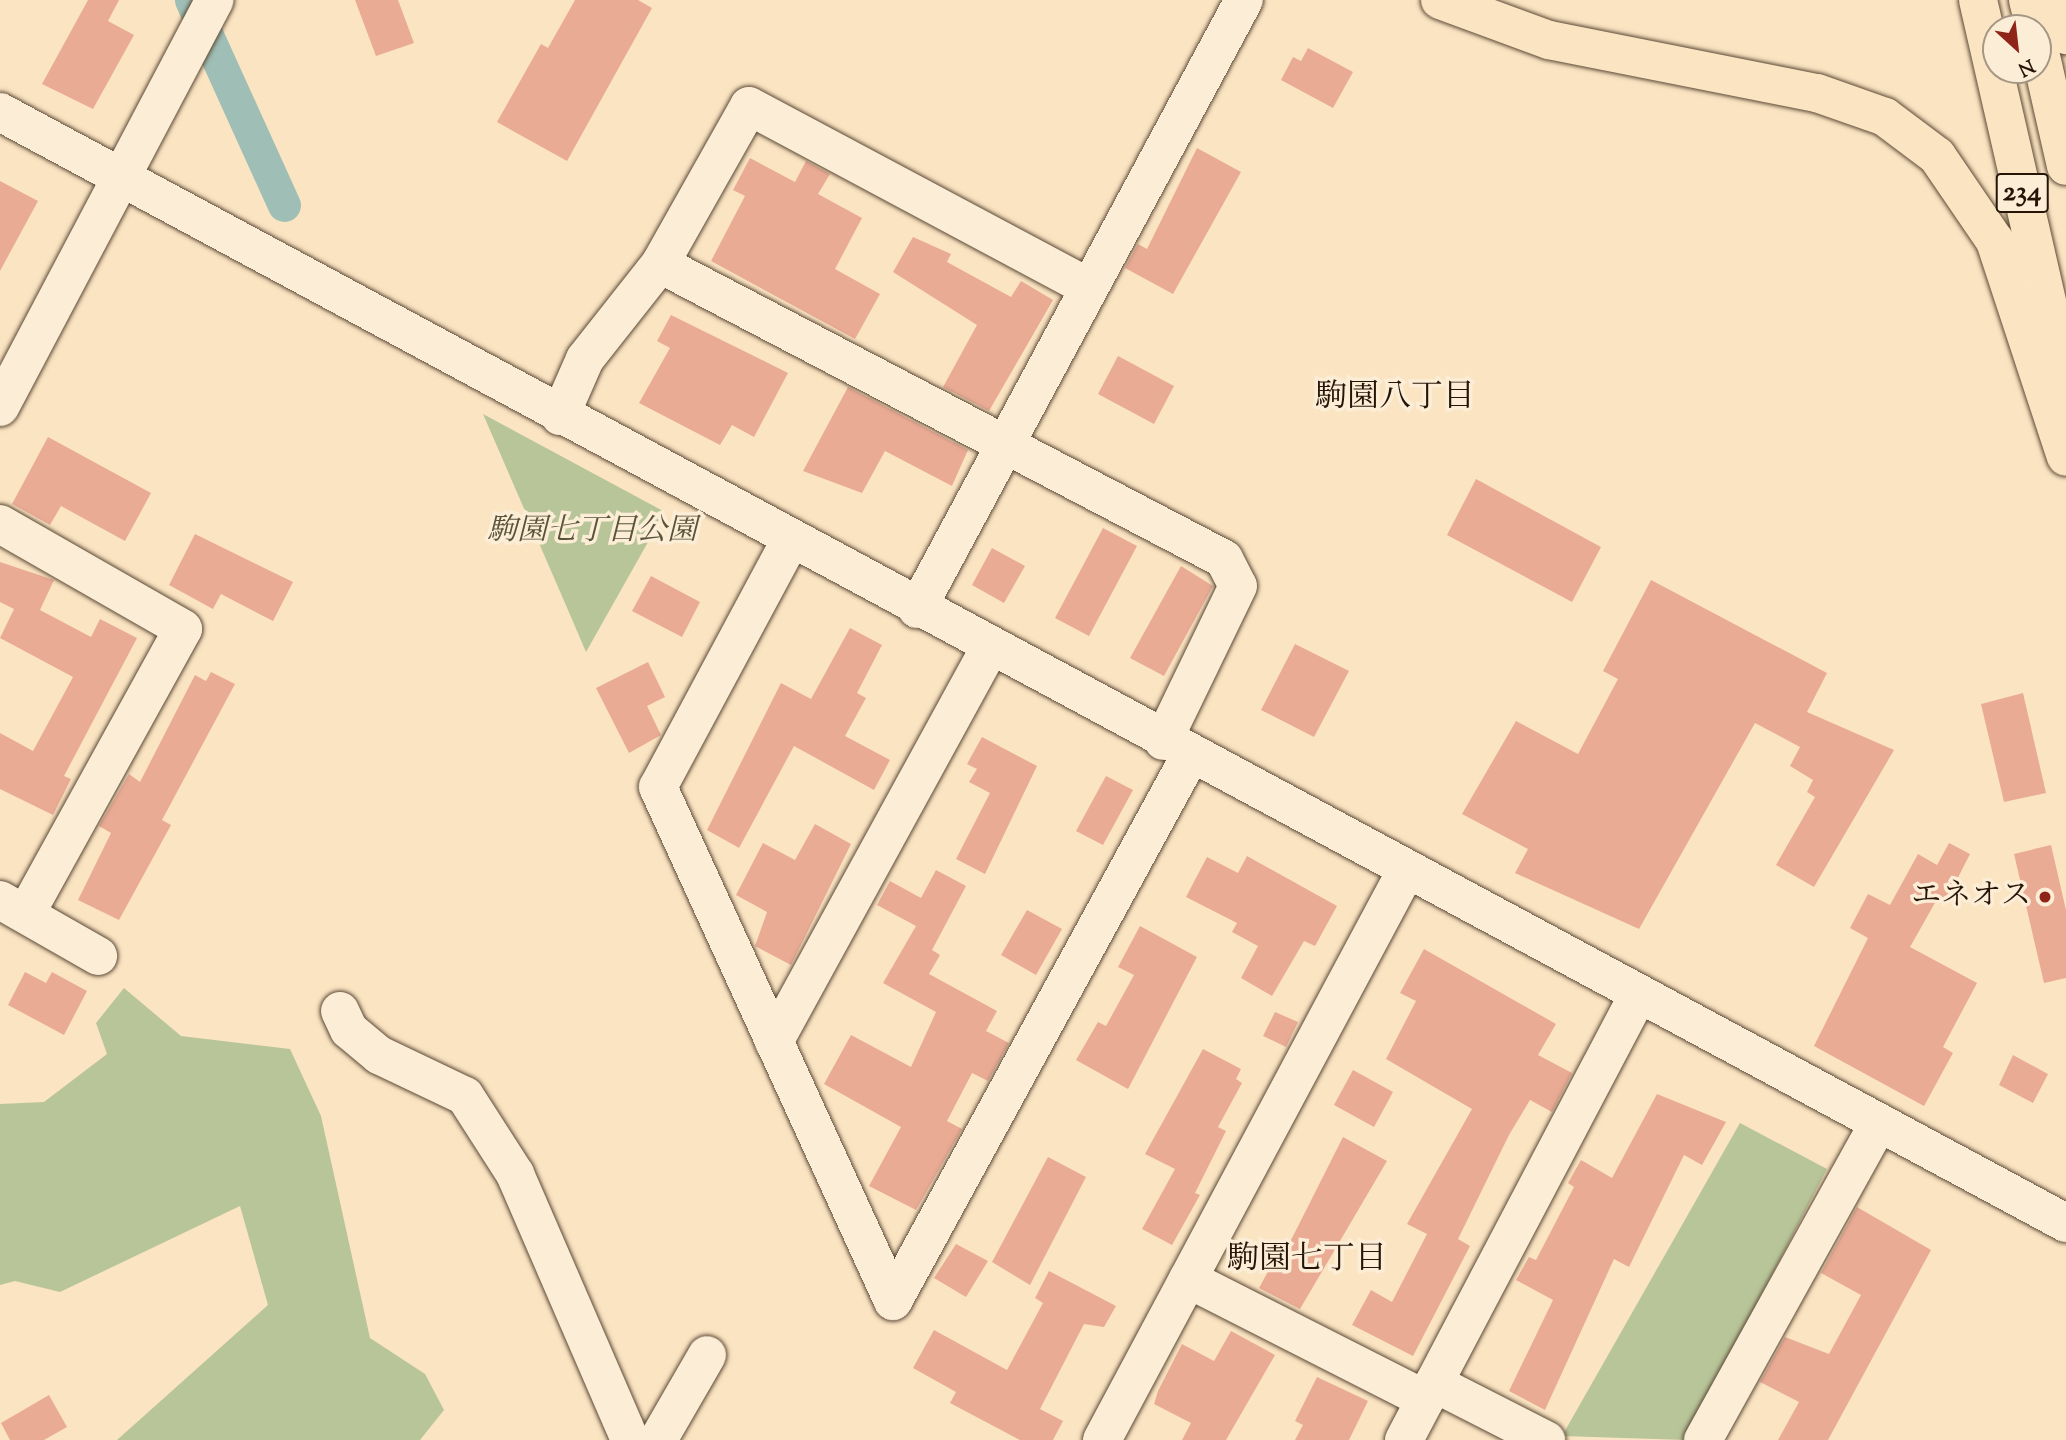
<!DOCTYPE html>
<meta charset="utf-8">
<style>
body{margin:0}
#map{position:relative;width:2066px;height:1440px;overflow:hidden;background:#fbe4c2;font-family:"Sorts Mill Goudy","Noto Serif JP",serif}
div>[style]{position:absolute}
.green>*{inset:0;background:#b8c599}
.canal>*{height:33px;margin:-16.5px;padding:0 16.5px;transform-origin:16.5px;border-radius:16.5px;background:#9fbeb5}
.building>*{inset:0;background:#eaab95}
.roads{filter:drop-shadow(0 0 2px #5b4936) drop-shadow(0 0 2px #5b4936)}
.minor>*{height:38px;margin:-19px;padding:0 19px;transform-origin:19px;border-radius:19px;background:#fcedd7}
.tertiary>*{height:38px;margin:-19px;padding:0 19px;transform-origin:19px;border-radius:19px;background:#fcedd7}
.trunk>*{height:38px;margin:-19px;padding:0 19px;transform-origin:19px;border-radius:19px;background:#fbe4c2}
.motorway>*{height:38px;margin:-19px;padding:0 19px;transform-origin:19px;border-radius:19px;background:#fbe4c2}
.dots>*{width:19px;height:19px;translate:-50% -50%;box-sizing:border-box;border:4px solid #fcedd7;border-radius:50%}
span{translate:-50% -50%;white-space:nowrap;text-align:center;line-height:1.15;-webkit-text-stroke:7px #fcedd7;paint-order:stroke}
.shield-label span{padding:2px 5px;background:#fcedd7;border:2px solid;border-radius:5px;-webkit-text-stroke-width:0}
.shield-label{font-size:28px;color:#261507;font-weight:700}
.park-label{font-size:30px;color:#59533a;font-style:italic}
.poi-label{font-size:30px;color:#261507}
.right{translate:-100% -50%;text-align:right}
.neighbourhood-label{font-size:32px;color:#261507}
.north{position:absolute;left:1982px;top:14px;width:70px;height:70px;box-sizing:border-box;background:#fcedd7;border:2px solid #a69784;border-radius:50%;rotate:153deg;font-size:19px;font-weight:700;line-height:28px;text-align:center;color:#261507}
.north::after{content:'';display:block;margin:auto;width:24px;height:32px;background:#8f2418;clip-path:polygon(50% 0,100% 100%,50% 72%,0 100%)}
</style>
<div id="map">
<div class="green">
<i style="clip-path:polygon(483px 414px,665px 512px,586px 652px,568px 610px)"></i>
<i style="clip-path:polygon(124px 988px,181px 1036px,290px 1049px,321px 1116px,370px 1338px,425px 1374px,444px 1410px,420px 1440px,117px 1440px,268px 1305px,240px 1206px,60px 1292px,15px 1281px,0 1285px,0 1104px,44px 1102px,107px 1054px,96px 1023px)"></i>
<i style="clip-path:polygon(1740px 1123px,1827px 1169px,1686px 1440px,1562px 1436px)"></i>
</div>
<div class="canal">
<i style="left:191px;top:0;width:225px;rotate:65.6deg"></i>
</div>
<div class="building">
<i style="clip-path:polygon(88px 0,119px 0,108px 21px,134px 35px,93px 109px,42px 84px)"></i>
<i style="clip-path:polygon(355px 0,398px 0,414px 43px,376px 56px)"></i>
<i style="clip-path:polygon(575px 0,638px 0,652px 8px,567px 161px,497px 122px,541px 44px,548px 48px)"></i>
<i style="clip-path:polygon(1308px 48px,1353px 72px,1333px 108px,1281px 80px,1293px 57px,1301px 61px)"></i>
<i style="clip-path:polygon(1197px 148px,1241px 172px,1173px 294px,1125px 268px,1138px 244px,1147px 249px)"></i>
<i style="clip-path:polygon(750px 158px,795px 182px,806px 161px,830px 174px,818px 194px,862px 218px,835px 269px,880px 294px,855px 339px,711px 261px,745px 196px,733px 190px)"></i>
<i style="clip-path:polygon(0 181px,38px 201px,0 271px)"></i>
<i style="clip-path:polygon(913px 237px,951px 254px,947px 262px,1011px 297px,1021px 281px,1053px 300px,989px 411px,943px 387px,977px 325px,893px 272px)"></i>
<i style="clip-path:polygon(671px 315px,788px 373px,754px 437px,732px 425px,720px 445px,639px 403px,670px 348px,657px 341px)"></i>
<i style="clip-path:polygon(1118px 356px,1174px 386px,1154px 424px,1098px 394px)"></i>
<i style="clip-path:polygon(848px 387px,968px 450px,952px 486px,885px 451px,862px 493px,803px 471px)"></i>
<i style="clip-path:polygon(48px 437px,151px 493px,125px 541px,61px 506px,50px 525px,12px 504px)"></i>
<i style="clip-path:polygon(1476px 479px,1601px 547px,1572px 602px,1447px 535px)"></i>
<i style="clip-path:polygon(1103px 528px,1137px 546px,1089px 636px,1055px 618px)"></i>
<i style="clip-path:polygon(195px 534px,293px 582px,273px 621px,221px 594px,213px 609px,169px 585px)"></i>
<i style="clip-path:polygon(992px 548px,1025px 566px,1004px 603px,972px 585px)"></i>
<i style="clip-path:polygon(0 562px,54px 580px,40px 610px,91px 637px,100px 619px,137px 638px,64px 776px,71px 779px,53px 815px,0 789px,0 733px,33px 751px,73px 677px,0 638px,14px 609px,0 602px)"></i>
<i style="clip-path:polygon(1181px 566px,1213px 586px,1164px 676px,1130px 658px)"></i>
<i style="clip-path:polygon(651px 576px,700px 602px,682px 637px,632px 611px)"></i>
<i style="clip-path:polygon(1651px 580px,1827px 673px,1807px 712px,1894px 750px,1814px 887px,1776px 865px,1815px 797px,1807px 792px,1813px 780px,1790px 766px,1800px 747px,1755px 723px,1639px 929px,1515px 873px,1528px 849px,1462px 814px,1516px 721px,1578px 754px,1618px 679px,1603px 671px)"></i>
<i style="clip-path:polygon(850px 628px,882px 645px,857px 693px,866px 698px,845px 736px,890px 760px,874px 790px,794px 746px,739px 848px,707px 830px,781px 683px,811px 699px)"></i>
<i style="clip-path:polygon(1295px 644px,1349px 671px,1314px 737px,1261px 710px)"></i>
<i style="clip-path:polygon(648px 662px,665px 697px,647px 706px,661px 735px,629px 753px,596px 688px)"></i>
<i style="clip-path:polygon(211px 672px,235px 684px,162px 820px,171px 825px,119px 920px,78px 900px,111px 833px,99px 826px,129px 774px,140px 782px,195px 675px,206px 681px)"></i>
<i style="clip-path:polygon(2023px 693px,2046px 793px,2004px 802px,1981px 704px)"></i>
<i style="clip-path:polygon(982px 737px,1037px 766px,985px 874px,956px 859px,990px 793px,969px 782px,977px 769px,967px 764px)"></i>
<i style="clip-path:polygon(1106px 776px,1133px 790px,1103px 845px,1076px 831px)"></i>
<i style="clip-path:polygon(815px 824px,851px 844px,791px 965px,755px 946px,767px 912px,736px 895px,763px 843px,795px 860px)"></i>
<i style="clip-path:polygon(1949px 843px,1970px 854px,1944px 905px,1936px 901px,1910px 947px,1977px 983px,1943px 1047px,1953px 1053px,1924px 1106px,1814px 1046px,1868px 938px,1850px 928px,1868px 894px,1890px 905px,1918px 854px,1937px 865px)"></i>
<i style="clip-path:polygon(2051px 845px,2066px 910px,2066px 978px,2044px 983px,2014px 854px)"></i>
<i style="clip-path:polygon(1247px 856px,1337px 906px,1315px 946px,1304px 941px,1272px 996px,1241px 978px,1258px 946px,1232px 932px,1237px 923px,1186px 897px,1207px 857px,1238px 873px)"></i>
<i style="clip-path:polygon(936px 870px,966px 886px,932px 950px,940px 955px,929px 974px,997px 1011px,986px 1031px,1009px 1043px,988px 1081px,972px 1073px,947px 1121px,962px 1129px,916px 1210px,869px 1186px,901px 1127px,824px 1084px,851px 1035px,911px 1067px,936px 1012px,883px 983px,916px 926px,877px 905px,890px 881px,921px 898px)"></i>
<i style="clip-path:polygon(1027px 910px,1062px 929px,1036px 975px,1001px 955px)"></i>
<i style="clip-path:polygon(1140px 926px,1197px 957px,1128px 1089px,1076px 1060px,1098px 1022px,1106px 1026px,1134px 975px,1118px 967px)"></i>
<i style="clip-path:polygon(1424px 949px,1556px 1024px,1538px 1055px,1572px 1073px,1552px 1112px,1530px 1100px,1509px 1135px,1458px 1239px,1470px 1246px,1413px 1356px,1352px 1325px,1371px 1290px,1392px 1302px,1427px 1234px,1407px 1224px,1472px 1109px,1386px 1059px,1416px 1001px,1400px 993px)"></i>
<i style="clip-path:polygon(25px 972px,46px 983px,52px 972px,87px 991px,64px 1035px,8px 1005px)"></i>
<i style="clip-path:polygon(1275px 1012px,1298px 1022px,1286px 1047px,1263px 1036px)"></i>
<i style="clip-path:polygon(1203px 1049px,1241px 1069px,1236px 1079px,1242px 1083px,1218px 1127px,1226px 1131px,1195px 1193px,1200px 1195px,1172px 1245px,1142px 1229px,1175px 1169px,1145px 1154px)"></i>
<i style="clip-path:polygon(2013px 1055px,2048px 1074px,2033px 1103px,1999px 1085px)"></i>
<i style="clip-path:polygon(1353px 1070px,1393px 1092px,1374px 1127px,1334px 1105px)"></i>
<i style="clip-path:polygon(1657px 1094px,1726px 1122px,1702px 1165px,1684px 1155px,1629px 1267px,1614px 1259px,1545px 1410px,1509px 1391px,1553px 1300px,1516px 1280px,1529px 1257px,1536px 1260px,1574px 1187px,1568px 1183px,1581px 1160px,1612px 1178px)"></i>
<i style="clip-path:polygon(1343px 1137px,1387px 1161px,1300px 1309px,1259px 1288px,1270px 1268px,1264px 1265px,1276px 1243px,1287px 1248px)"></i>
<i style="clip-path:polygon(1048px 1157px,1086px 1177px,1030px 1285px,992px 1262px)"></i>
<i style="clip-path:polygon(1857px 1207px,1931px 1250px,1828px 1440px,1778px 1440px,1799px 1402px,1760px 1382px,1785px 1337px,1829px 1354px,1861px 1295px,1821px 1273px)"></i>
<i style="clip-path:polygon(956px 1244px,988px 1261px,966px 1297px,934px 1278px)"></i>
<i style="clip-path:polygon(1049px 1271px,1116px 1306px,1104px 1327px,1084px 1324px,1040px 1409px,1063px 1421px,1053px 1440px,1020px 1440px,950px 1403px,956px 1392px,913px 1368px,934px 1330px,1007px 1370px,1043px 1303px,1035px 1298px)"></i>
<i style="clip-path:polygon(1231px 1331px,1275px 1355px,1226px 1440px,1182px 1440px,1191px 1423px,1154px 1404px,1158px 1391px,1182px 1344px,1214px 1361px)"></i>
<i style="clip-path:polygon(1317px 1377px,1368px 1401px,1349px 1440px,1295px 1440px,1303px 1425px,1295px 1421px)"></i>
<i style="clip-path:polygon(49px 1395px,67px 1427px,44px 1440px,10px 1440px,1px 1423px)"></i>
</div>
<div class="roads">
<div class="minor">
<i style="left:660px;top:264px;width:636px;rotate:27.61deg"></i>
<i style="left:1224px;top:559px;width:30px;rotate:63deg"></i>
<i style="left:1238px;top:586px;width:172px;rotate:115.8deg"></i>
<i style="left:560px;top:416px;width:62px;rotate:-66.3deg"></i>
<i style="left:585px;top:359px;width:121px;rotate:-51.7deg"></i>
<i style="left:660px;top:264px;width:181px;rotate:-60.6deg"></i>
<i style="left:749px;top:106px;width:384px;rotate:28.1deg"></i>
<i style="left:0;top:524px;width:211px;rotate:29.8deg"></i>
<i style="left:183px;top:629px;width:325px;rotate:118.9deg"></i>
<i style="left:790px;top:541px;width:279px;rotate:118.2deg"></i>
<i style="left:658px;top:787px;width:565px;rotate:65.43deg"></i>
<i style="left:917px;top:609px;width:691px;rotate:-61.77deg"></i>
<i style="left:0;top:900px;width:113px;rotate:29.7deg"></i>
<i style="left:340px;top:1011px;width:21px;rotate:65deg"></i>
<i style="left:349px;top:1030px;width:39px;rotate:40deg"></i>
<i style="left:379px;top:1055px;width:95px;rotate:25.5deg"></i>
<i style="left:465px;top:1096px;width:93px;rotate:57.3deg"></i>
<i style="left:515px;top:1174px;width:290px;rotate:66.6deg"></i>
<i style="left:774px;top:1042px;width:449px;rotate:-61.3deg"></i>
<i style="left:1188px;top:1279px;width:266px;rotate:26.9deg"></i>
<i style="left:893px;top:1301px;width:621px;rotate:-61.41deg"></i>
<i style="left:1434px;top:1383px;width:126px;rotate:27deg"></i>
<i style="left:658px;top:1440px;width:98px;rotate:-60deg"></i>
<i style="left:1102px;top:1440px;width:645px;rotate:-61.89deg"></i>
<i style="left:1404px;top:1440px;width:503px;rotate:-62.26deg"></i>
<i style="left:1703px;top:1440px;width:363px;rotate:-61deg"></i>
</div>
<div class="tertiary">
<i style="left:0;top:112px;width:2346px;rotate:28.27deg"></i>
<i style="left:0;top:407px;width:460px;rotate:-62.2deg"></i>
</div>
<div class="trunk">
<i style="left:1978px;top:0;width:395px;rotate:77.1deg"></i>
<i style="left:2028px;top:0;width:29px;rotate:76deg"></i>
<i style="left:2038px;top:43px;width:126px;rotate:77.2deg"></i>
</div>
<div class="motorway">
<i style="left:1440px;top:0;width:116px;rotate:20.2deg"></i>
<i style="left:1549px;top:40px;width:273px;rotate:11.2deg"></i>
<i style="left:1817px;top:93px;width:72px;rotate:19.4deg"></i>
<i style="left:1885px;top:117px;width:65px;rotate:36.9deg"></i>
<i style="left:1937px;top:156px;width:103px;rotate:55.7deg"></i>
<i style="left:1995px;top:241px;width:227px;rotate:71.8deg"></i>
<i style="left:2052px;top:0;width:38px;rotate:68deg"></i>
</div>
</div>
<div class="dots">
<i style="left:2045px;top:897px;background:#8f2418"></i>
</div>
<div class="shield-label">
<span style="left:2022px;top:193px">234</span>
</div>
<div class="park-label">
<span style="left:592px;top:532px">駒園七丁目公園</span>
</div>
<div class="poi-label">
<span class="right" style="left:2031px;top:897px">エネオス</span>
</div>
<div class="neighbourhood-label">
<span style="left:1395px;top:398px">駒園八丁目</span>
<span style="left:1307px;top:1260px">駒園七丁目</span>
</div>
<div class="north">N</div>
</div>
